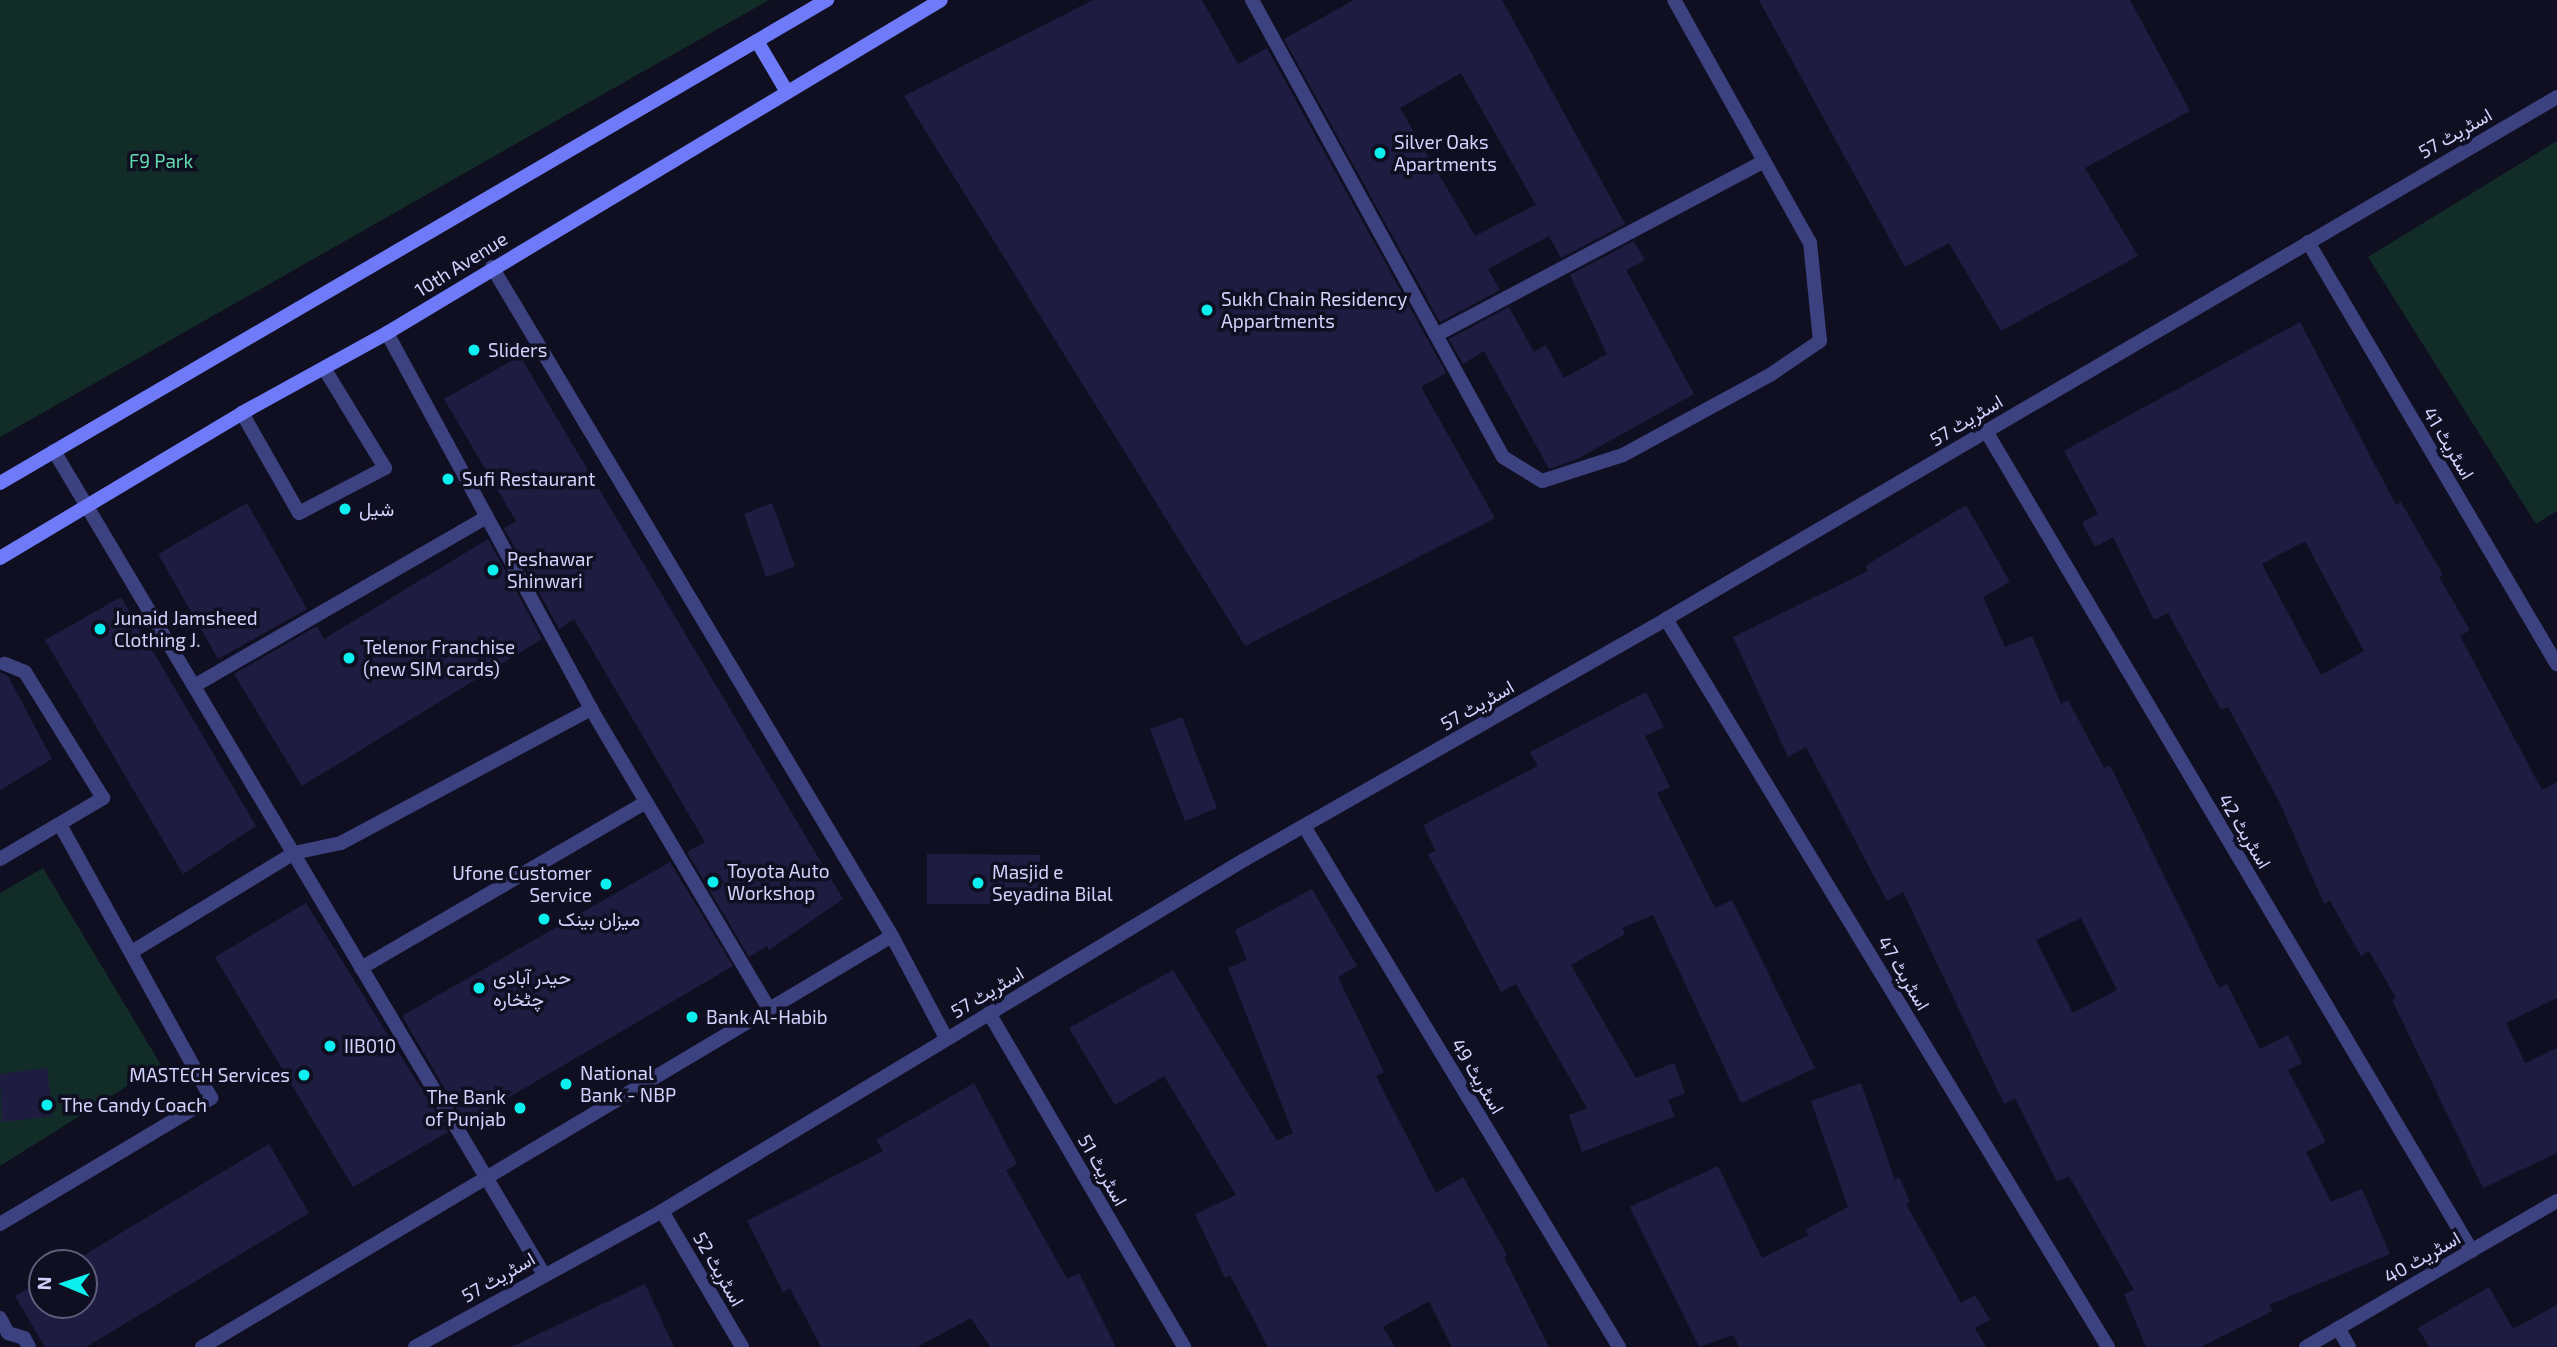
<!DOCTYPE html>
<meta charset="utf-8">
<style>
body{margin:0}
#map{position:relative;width:2557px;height:1347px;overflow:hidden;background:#100f22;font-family:"Exo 2",Vazirmatn,sans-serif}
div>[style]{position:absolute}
.green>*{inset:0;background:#122c28}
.building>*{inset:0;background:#1f1c42}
.lane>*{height:14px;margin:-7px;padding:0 7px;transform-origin:7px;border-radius:7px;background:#3c417f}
.street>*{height:14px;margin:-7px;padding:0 7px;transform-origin:7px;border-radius:7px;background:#3c417f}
.secondary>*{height:14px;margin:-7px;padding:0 7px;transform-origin:7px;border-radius:7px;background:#6e7af8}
.dots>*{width:19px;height:19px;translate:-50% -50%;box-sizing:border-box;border:4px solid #100f22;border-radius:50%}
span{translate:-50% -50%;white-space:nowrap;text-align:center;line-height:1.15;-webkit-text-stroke:7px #100f22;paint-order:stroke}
.street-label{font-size:19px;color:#d2d2fd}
.poi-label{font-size:19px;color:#d2d2fd}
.left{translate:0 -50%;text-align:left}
.right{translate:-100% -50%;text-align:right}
.park-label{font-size:19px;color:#61daae}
.north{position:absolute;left:28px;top:1249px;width:70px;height:70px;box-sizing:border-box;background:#100f22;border:2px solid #5e5d7a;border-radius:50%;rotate:272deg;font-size:19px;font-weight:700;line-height:28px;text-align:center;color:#d2d2fd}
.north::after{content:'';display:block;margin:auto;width:24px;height:32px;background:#0bf0ee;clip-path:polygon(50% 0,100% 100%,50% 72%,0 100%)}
</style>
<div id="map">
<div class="green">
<i style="clip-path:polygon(0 0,769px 0,0 437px)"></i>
<i style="clip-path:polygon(2557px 141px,2557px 511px,2536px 524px,2368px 257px)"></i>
<i style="clip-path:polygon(43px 868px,161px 1065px,0 1166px,0 893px)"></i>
</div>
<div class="building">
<i style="clip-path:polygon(1093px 0,1202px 0,1238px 64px,1267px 48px,1446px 373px,1421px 387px,1495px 518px,1245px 646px,904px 96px)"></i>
<i style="clip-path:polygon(evenodd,1354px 0,1502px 0,1625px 224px,1561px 258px,1549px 236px,1488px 269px,1500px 290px,1440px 322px,1284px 39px,1354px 0,1461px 73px,1536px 205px,1475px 236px,1400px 108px,1461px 73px)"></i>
<i style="clip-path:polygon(1759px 0,2130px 0,2190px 111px,2085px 168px,2138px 256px,2001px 331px,1949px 243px,1905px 267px)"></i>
<i style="clip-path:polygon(1634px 241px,1645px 260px,1626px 270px,1694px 394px,1575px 460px,1549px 469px,1484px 351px,1463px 364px,1449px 339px,1509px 307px,1534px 352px,1546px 345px,1564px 378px,1607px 354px,1570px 275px)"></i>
<i style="clip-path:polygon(evenodd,2300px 322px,2396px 505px,2401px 502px,2443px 575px,2439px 577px,2470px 630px,2460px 636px,2542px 790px,2557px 782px,2557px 998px,2506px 1023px,2525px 1063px,2557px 1048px,2557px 1153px,2483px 1188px,2392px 1000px,2396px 998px,2369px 951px,2361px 956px,2330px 901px,2324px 904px,2280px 803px,2228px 707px,2221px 710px,2168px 613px,2154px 620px,2113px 537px,2095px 547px,2082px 522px,2098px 514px,2064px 451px,2300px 322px,2305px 541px,2364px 651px,2321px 675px,2262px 564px,2305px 541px)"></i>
<i style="clip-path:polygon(520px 356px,843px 899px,769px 950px,767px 946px,749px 957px,687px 852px,705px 842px,574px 619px,559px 629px,504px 528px,516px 521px,444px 399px)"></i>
<i style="clip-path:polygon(247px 503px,307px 609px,218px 659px,158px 554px)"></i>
<i style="clip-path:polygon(772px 503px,795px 566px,766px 577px,744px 514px)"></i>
<i style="clip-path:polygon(evenodd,1966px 505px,2010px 582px,1983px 597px,2005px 647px,2032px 636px,2061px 704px,2068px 700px,2104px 768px,2110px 765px,2219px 988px,2227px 984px,2260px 1049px,2288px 1035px,2302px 1063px,2288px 1070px,2326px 1142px,2306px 1152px,2331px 1202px,2362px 1189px,2390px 1254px,2269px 1305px,2273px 1311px,2201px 1347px,2146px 1347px,2124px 1294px,2134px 1290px,2069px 1176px,2057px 1182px,2015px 1098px,2004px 1104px,1903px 892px,1887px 901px,1806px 747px,1788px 757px,1733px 637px,1868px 571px,1865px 566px,1966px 505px,2081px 918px,2117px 990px,2073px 1013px,2036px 940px,2081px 918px)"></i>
<i style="clip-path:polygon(488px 539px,542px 639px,302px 786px,234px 674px,317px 626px,324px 639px)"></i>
<i style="clip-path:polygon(121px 597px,256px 826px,183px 874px,45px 640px)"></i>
<i style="clip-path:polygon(0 672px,8px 676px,52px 759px,0 790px)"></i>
<i style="clip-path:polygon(1646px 692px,1664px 727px,1645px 736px,1670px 787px,1657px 793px,1715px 908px,1732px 900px,1815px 1068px,1741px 1103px,1653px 915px,1622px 928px,1625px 934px,1571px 965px,1636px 1078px,1674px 1063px,1685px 1093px,1668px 1100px,1675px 1116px,1582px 1152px,1569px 1115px,1587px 1108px,1516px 984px,1501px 992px,1428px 854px,1436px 851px,1423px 825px,1538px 766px,1530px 752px)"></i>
<i style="clip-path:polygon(1182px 717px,1217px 808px,1185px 821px,1150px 729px)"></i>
<i style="clip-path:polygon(927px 854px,1040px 855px,1040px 904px,927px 904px)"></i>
<i style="clip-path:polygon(670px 862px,733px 966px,465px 1123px,402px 1016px)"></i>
<i style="clip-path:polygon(1312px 889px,1357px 966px,1338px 977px,1384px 1072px,1376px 1076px,1436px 1193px,1463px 1177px,1507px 1255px,1504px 1257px,1549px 1347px,1452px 1347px,1429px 1301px,1383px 1327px,1395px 1347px,1268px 1347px,1230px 1275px,1225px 1278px,1195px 1214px,1236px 1195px,1164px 1076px,1115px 1105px,1069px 1028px,1173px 970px,1277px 1141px,1293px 1133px,1228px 968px,1247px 960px,1235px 930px)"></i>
<i style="clip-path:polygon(306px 903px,448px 1132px,353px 1187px,215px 957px)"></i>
<i style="clip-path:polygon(47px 1068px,53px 1116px,2px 1122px,0 1074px)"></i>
<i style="clip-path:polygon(974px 1083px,1017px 1164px,1006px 1170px,1067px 1279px,1079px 1273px,1116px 1347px,990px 1347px,971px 1318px,917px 1347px,821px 1347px,790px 1288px,783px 1292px,747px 1221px,883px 1151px,876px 1140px)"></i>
<i style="clip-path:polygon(1861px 1083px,1895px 1180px,1899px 1177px,1910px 1202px,1906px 1204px,1961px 1303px,1975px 1295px,1990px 1320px,1975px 1328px,1986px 1347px,1739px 1347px,1733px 1335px,1699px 1347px,1630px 1207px,1718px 1166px,1762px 1258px,1809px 1235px,1805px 1230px,1848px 1207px,1811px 1101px)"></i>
<i style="clip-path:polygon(269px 1144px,309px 1213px,86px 1347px,45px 1347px,15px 1296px,42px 1280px,42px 1305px,84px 1305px,84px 1263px,71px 1263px)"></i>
<i style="clip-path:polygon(645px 1284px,674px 1347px,511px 1347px)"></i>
<i style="clip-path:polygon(2489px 1287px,2513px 1329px,2557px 1305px,2557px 1347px,2429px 1347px,2418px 1328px)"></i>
</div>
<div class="lane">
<i style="left:1252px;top:0;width:521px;rotate:61.22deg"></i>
<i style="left:1503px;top:457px;width:46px;rotate:31.6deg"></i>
<i style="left:1542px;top:481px;width:85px;rotate:-17.8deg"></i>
<i style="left:1623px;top:455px;width:167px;rotate:-28.6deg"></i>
<i style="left:1770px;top:375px;width:60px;rotate:-34.2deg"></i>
<i style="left:1820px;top:341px;width:99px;rotate:-95.8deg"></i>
<i style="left:1810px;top:243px;width:278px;rotate:-119.2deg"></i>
<i style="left:492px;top:267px;width:779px;rotate:59.12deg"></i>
<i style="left:892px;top:936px;width:115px;rotate:62.1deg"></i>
<i style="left:387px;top:333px;width:428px;rotate:61.5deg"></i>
<i style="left:1436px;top:335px;width:371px;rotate:-27.9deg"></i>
<i style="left:242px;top:413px;width:115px;rotate:60.3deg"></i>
<i style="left:299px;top:513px;width:97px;rotate:-27.6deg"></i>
<i style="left:385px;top:468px;width:117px;rotate:-121.4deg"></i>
<i style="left:54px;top:451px;width:956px;rotate:59.25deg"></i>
<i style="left:194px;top:686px;width:338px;rotate:-30deg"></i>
<i style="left:0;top:859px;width:120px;rotate:-30.6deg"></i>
<i style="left:103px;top:798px;width:148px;rotate:-121.8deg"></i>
<i style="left:25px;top:672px;width:22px;rotate:-158deg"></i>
<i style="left:133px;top:951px;width:188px;rotate:-31.3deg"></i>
<i style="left:294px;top:853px;width:48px;rotate:-12deg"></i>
<i style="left:341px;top:843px;width:284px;rotate:-28.2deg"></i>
<i style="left:591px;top:709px;width:349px;rotate:59.3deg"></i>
<i style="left:361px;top:968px;width:330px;rotate:-30.2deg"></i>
<i style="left:0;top:1224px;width:246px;rotate:-30.8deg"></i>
<i style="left:211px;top:1098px;width:312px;rotate:-118.9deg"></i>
<i style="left:0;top:1318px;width:17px;rotate:62deg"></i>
<i style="left:8px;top:1333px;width:17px;rotate:17deg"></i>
<i style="left:24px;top:1338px;width:10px;rotate:61deg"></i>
<i style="left:202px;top:1347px;width:803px;rotate:-30.78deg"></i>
</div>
<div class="street">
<i style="left:2308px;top:242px;width:490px;rotate:59.5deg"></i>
<i style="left:1986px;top:431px;width:953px;rotate:59.35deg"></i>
<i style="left:1666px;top:619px;width:852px;rotate:58.74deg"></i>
<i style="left:1304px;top:826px;width:609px;rotate:58.84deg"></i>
<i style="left:989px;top:1013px;width:387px;rotate:59.7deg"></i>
<i style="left:662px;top:1211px;width:158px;rotate:59.5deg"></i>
<i style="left:2338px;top:1328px;width:22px;rotate:60deg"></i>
<i style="left:415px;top:1347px;width:282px;rotate:-28.8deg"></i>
<i style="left:662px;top:1211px;width:680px;rotate:-31.09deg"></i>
<i style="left:1244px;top:860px;width:486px;rotate:-29.7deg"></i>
<i style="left:1666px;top:619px;width:1033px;rotate:-30.36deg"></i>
<i style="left:2306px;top:1347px;width:290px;rotate:-30.2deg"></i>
</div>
<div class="secondary">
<i style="left:757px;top:41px;width:59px;rotate:59.5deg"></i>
<i style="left:0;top:483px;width:958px;rotate:-30.29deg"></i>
<i style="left:0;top:558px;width:282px;rotate:-30.9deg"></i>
<i style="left:242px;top:413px;width:166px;rotate:-28.9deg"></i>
<i style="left:387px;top:333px;width:646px;rotate:-31.01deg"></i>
</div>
<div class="dots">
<i style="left:1380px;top:153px;background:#0bf0ee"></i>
<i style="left:1207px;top:310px;background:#0bf0ee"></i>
<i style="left:474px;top:350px;background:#0bf0ee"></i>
<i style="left:448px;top:479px;background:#0bf0ee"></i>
<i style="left:345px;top:509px;background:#0bf0ee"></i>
<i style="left:493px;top:570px;background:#0bf0ee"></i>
<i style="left:100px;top:629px;background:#0bf0ee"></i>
<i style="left:349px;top:658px;background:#0bf0ee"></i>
<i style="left:713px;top:882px;background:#0bf0ee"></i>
<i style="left:978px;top:883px;background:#0bf0ee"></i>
<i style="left:606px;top:884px;background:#0bf0ee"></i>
<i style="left:544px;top:919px;background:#0bf0ee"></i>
<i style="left:479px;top:988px;background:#0bf0ee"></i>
<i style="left:692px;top:1017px;background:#0bf0ee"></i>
<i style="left:330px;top:1046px;background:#0bf0ee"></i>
<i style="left:304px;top:1075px;background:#0bf0ee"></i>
<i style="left:566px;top:1084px;background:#0bf0ee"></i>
<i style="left:47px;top:1105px;background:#0bf0ee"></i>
<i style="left:520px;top:1108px;background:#0bf0ee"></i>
</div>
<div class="street-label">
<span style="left:2455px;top:133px;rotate:-30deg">اسٹریٹ 57</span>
<span style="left:461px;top:264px;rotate:-32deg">10th Avenue</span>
<span style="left:1966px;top:420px;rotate:-31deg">اسٹریٹ 57</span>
<span style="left:2449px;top:443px;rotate:59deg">اسٹریٹ 41</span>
<span style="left:1477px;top:705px;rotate:-30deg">اسٹریٹ 57</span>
<span style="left:2245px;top:831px;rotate:59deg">اسٹریٹ 42</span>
<span style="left:1904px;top:973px;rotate:59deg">اسٹریٹ 47</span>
<span style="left:987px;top:992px;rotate:-31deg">اسٹریٹ 57</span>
<span style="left:1478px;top:1076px;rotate:59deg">اسٹریٹ 49</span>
<span style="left:1103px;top:1170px;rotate:60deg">اسٹریٹ 51</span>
<span style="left:2422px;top:1257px;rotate:-30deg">اسٹریٹ 40</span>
<span style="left:719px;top:1269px;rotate:60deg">اسٹریٹ 52</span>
<span style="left:498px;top:1277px;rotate:-30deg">اسٹریٹ 57</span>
</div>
<div class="poi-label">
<span class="left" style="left:1394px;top:153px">Silver Oaks<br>Apartments</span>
<span class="left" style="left:1221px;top:310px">Sukh Chain Residency<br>Appartments</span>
<span class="left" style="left:488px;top:350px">Sliders</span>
<span class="left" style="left:462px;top:479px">Sufi Restaurant</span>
<span class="left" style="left:359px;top:509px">شیل</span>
<span class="left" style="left:507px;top:570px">Peshawar<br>Shinwari</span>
<span class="left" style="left:114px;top:629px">Junaid Jamsheed<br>Clothing J.</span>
<span class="left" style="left:363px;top:658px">Telenor Franchise<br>(new SIM cards)</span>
<span class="left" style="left:727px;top:882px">Toyota Auto<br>Workshop</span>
<span class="left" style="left:992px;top:883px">Masjid e<br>Seyadina Bilal</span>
<span class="right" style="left:592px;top:884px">Ufone Customer<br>Service</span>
<span class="left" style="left:558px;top:919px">میزان بینک</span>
<span class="left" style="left:493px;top:988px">حیدر آبادی<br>چٹخارہ</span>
<span class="left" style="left:706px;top:1017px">Bank Al-Habib</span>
<span class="left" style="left:344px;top:1046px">IIB010</span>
<span class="left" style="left:580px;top:1084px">National<br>Bank - NBP</span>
<span class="right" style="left:290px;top:1075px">MASTECH Services</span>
<span class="right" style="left:506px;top:1108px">The Bank<br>of Punjab</span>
<span class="left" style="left:61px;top:1105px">The Candy Coach</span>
</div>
<div class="park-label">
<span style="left:161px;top:161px">F9 Park</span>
</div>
<div class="north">N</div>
</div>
